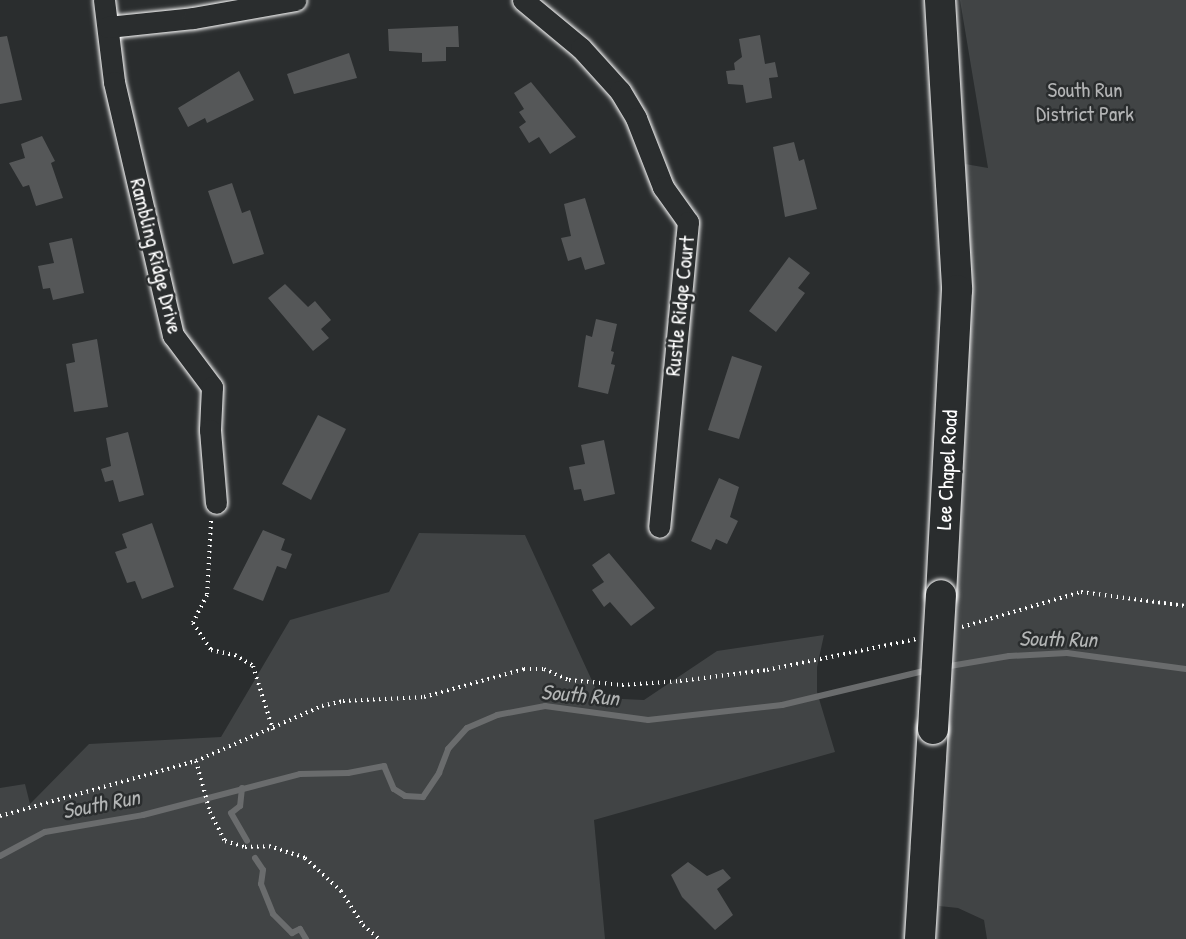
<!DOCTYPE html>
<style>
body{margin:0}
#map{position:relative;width:1186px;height:939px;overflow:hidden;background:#2a2d2e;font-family:"Patrick Hand",sans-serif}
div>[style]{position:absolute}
.green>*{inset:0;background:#414445}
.stream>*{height:6px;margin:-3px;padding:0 3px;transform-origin:3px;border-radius:3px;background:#6a6c6d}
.building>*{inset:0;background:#555758}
.path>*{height:4px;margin-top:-2px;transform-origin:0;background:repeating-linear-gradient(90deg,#fff 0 1.5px,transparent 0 6px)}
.roads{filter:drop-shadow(0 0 2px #fff) drop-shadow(0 0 2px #fff)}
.minor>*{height:21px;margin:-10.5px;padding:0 10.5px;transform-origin:10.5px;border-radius:10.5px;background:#2a2d2e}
.secondary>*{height:30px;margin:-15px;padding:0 15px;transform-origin:15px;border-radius:15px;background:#2a2d2e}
.bridges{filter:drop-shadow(0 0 2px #fff) drop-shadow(0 0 2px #fff)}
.secondary-bridge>*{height:30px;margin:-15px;padding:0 15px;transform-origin:15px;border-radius:15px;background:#2a2d2e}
span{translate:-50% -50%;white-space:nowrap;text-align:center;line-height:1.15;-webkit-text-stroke:5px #2a2d2e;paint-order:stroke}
.park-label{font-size:21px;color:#b3b4b5}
.street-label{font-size:21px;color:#fff}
.water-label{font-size:22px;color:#b4b6b6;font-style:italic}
</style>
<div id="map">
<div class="green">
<i style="clip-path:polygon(960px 0,1186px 0,1186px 939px,987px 939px,984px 920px,958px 908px,939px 906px,967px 403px,965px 164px,988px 168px)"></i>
<i style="clip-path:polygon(419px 533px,525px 535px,600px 698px,644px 700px,717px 651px,824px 635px,817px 667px,817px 692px,835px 752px,594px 820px,605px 939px,0 939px,0 788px,25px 784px,30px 804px,89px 744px,221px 737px,290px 620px,389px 592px)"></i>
</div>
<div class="stream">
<i style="left:944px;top:667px;width:66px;rotate:-9.6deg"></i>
<i style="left:1009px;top:656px;width:58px;rotate:-3deg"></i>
<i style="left:1067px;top:653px;width:120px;rotate:7.7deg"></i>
<i style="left:242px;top:788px;width:18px;rotate:96deg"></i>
<i style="left:240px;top:806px;width:11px;rotate:142deg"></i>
<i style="left:231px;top:813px;width:32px;rotate:60deg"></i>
<i style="left:0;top:856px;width:51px;rotate:-28.1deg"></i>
<i style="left:45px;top:832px;width:99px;rotate:-9.8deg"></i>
<i style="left:143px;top:815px;width:162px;rotate:-14.6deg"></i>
<i style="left:300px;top:774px;width:48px;rotate:-1.2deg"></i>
<i style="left:348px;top:773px;width:37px;rotate:-11deg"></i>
<i style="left:384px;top:766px;width:25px;rotate:67deg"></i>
<i style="left:394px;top:789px;width:13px;rotate:32deg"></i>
<i style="left:405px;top:796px;width:18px;rotate:3deg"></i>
<i style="left:423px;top:797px;width:29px;rotate:-56deg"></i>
<i style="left:439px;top:773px;width:26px;rotate:-69deg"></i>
<i style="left:448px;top:749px;width:28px;rotate:-48deg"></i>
<i style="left:467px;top:728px;width:33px;rotate:-23deg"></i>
<i style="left:497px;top:715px;width:49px;rotate:-10.6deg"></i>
<i style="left:545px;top:706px;width:104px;rotate:7.7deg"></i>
<i style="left:648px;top:720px;width:135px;rotate:-6.4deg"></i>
<i style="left:782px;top:705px;width:150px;rotate:-13.5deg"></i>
<i style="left:255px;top:858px;width:14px;rotate:56deg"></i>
<i style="left:263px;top:870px;width:14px;rotate:98deg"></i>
<i style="left:261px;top:884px;width:32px;rotate:68deg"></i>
<i style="left:273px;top:914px;width:27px;rotate:45deg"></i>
<i style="left:292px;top:933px;width:9px;rotate:-27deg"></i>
<i style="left:300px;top:929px;width:12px;rotate:59deg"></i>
</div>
<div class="building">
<i style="clip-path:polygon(458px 26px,459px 47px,446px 47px,446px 61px,422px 62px,422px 53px,389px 51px,388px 29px)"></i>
<i style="clip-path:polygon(760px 35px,765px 64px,775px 62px,778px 77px,769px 78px,772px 98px,746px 103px,743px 85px,728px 84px,726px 71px,735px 70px,734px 63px,742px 57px,739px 39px)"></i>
<i style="clip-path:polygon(7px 36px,22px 100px,0 104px,0 37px)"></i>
<i style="clip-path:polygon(349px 53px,357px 78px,294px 94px,287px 74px)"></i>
<i style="clip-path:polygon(239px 71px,254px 100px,207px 123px,205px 118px,188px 127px,178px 108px)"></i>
<i style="clip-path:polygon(531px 82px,576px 137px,550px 154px,539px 137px,529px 143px,519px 127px,526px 122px,519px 112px,524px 109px,514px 93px)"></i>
<i style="clip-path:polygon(42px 136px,55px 161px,51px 163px,63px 198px,36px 206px,29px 185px,23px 187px,9px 163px,25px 158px,21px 144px)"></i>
<i style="clip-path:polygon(794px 142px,799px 161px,804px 159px,817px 209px,785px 217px,773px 147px)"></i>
<i style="clip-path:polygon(232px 183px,242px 213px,250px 210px,264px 254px,233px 264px,208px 191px)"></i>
<i style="clip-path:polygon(585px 198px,605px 264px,585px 270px,581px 257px,568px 261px,561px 238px,571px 236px,564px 204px)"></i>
<i style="clip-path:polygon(72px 238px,84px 293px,53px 300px,50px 288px,43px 289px,38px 266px,54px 263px,49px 243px)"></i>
<i style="clip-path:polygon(789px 257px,810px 273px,798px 288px,805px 293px,776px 332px,749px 311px)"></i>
<i style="clip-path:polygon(285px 284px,308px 307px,315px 301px,331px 320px,321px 329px,329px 338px,313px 351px,268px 298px)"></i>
<i style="clip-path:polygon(596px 319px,617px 324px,611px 351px,614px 352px,611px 364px,615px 365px,608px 394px,578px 387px,586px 335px,592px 337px)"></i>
<i style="clip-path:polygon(97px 339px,108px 407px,74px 412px,66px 364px,75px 362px,72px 344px)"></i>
<i style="clip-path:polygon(732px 356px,762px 366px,739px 439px,708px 430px)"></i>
<i style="clip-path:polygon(318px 415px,346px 429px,311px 500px,282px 484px)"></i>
<i style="clip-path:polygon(128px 432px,144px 495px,119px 502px,113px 480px,105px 482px,101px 469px,111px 466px,106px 438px)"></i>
<i style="clip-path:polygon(604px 440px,615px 494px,584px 501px,581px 489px,574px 490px,569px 467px,585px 464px,581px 445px)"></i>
<i style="clip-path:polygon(719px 478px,739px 487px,730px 517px,738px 521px,727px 544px,716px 539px,711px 550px,691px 541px)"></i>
<i style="clip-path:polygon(152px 523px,174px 587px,142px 599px,135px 581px,127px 583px,115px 552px,127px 548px,122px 534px)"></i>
<i style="clip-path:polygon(263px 530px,285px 539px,281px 550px,292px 554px,286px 569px,277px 566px,263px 601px,233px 589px)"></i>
<i style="clip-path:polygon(609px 553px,655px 608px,631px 626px,610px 602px,604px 607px,592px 590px,604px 582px,592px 565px)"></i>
<i style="clip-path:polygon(688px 862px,707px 876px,723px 869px,731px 878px,717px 889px,733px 915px,715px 930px,682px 897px,671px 875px)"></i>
</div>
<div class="path">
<i style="left:211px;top:521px;width:74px;rotate:93.1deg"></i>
<i style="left:207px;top:595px;width:31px;rotate:117deg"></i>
<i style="left:193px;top:623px;width:32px;rotate:56deg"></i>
<i style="left:211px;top:650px;width:25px;rotate:12deg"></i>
<i style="left:235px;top:655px;width:21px;rotate:31deg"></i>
<i style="left:253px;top:666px;width:67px;rotate:72.6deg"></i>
<i style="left:962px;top:627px;width:124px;rotate:-16.4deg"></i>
<i style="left:1081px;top:592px;width:106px;rotate:7.6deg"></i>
<i style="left:196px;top:761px;width:53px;rotate:74.6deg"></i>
<i style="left:210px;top:812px;width:33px;rotate:63deg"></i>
<i style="left:225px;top:841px;width:21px;rotate:17deg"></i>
<i style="left:245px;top:847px;width:24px;rotate:-2deg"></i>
<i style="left:269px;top:846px;width:38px;rotate:18deg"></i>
<i style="left:305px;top:858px;width:49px;rotate:42.5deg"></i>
<i style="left:341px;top:891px;width:40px;rotate:57.1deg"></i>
<i style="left:363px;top:925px;width:21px;rotate:41deg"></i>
<i style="left:0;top:816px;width:204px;rotate:-15.7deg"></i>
<i style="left:196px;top:761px;width:137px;rotate:-23.6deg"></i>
<i style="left:322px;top:706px;width:22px;rotate:-13deg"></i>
<i style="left:343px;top:701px;width:81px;rotate:-2.8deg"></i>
<i style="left:424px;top:697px;width:104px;rotate:-15.6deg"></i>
<i style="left:524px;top:669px;width:20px"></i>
<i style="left:544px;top:669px;width:27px;rotate:24deg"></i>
<i style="left:569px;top:680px;width:53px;rotate:5.4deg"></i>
<i style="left:622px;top:685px;width:58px;rotate:-3.9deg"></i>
<i style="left:680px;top:681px;width:88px;rotate:-7.2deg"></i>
<i style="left:767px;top:670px;width:153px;rotate:-11.7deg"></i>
</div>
<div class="roads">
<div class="minor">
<i style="left:104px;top:0;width:83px;rotate:83deg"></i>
<i style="left:114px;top:82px;width:260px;rotate:76.9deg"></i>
<i style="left:173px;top:335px;width:65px;rotate:53.1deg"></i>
<i style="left:212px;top:387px;width:43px;rotate:92.7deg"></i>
<i style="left:210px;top:430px;width:73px;rotate:85.3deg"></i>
<i style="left:523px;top:0;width:75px;rotate:39.6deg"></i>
<i style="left:581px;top:48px;width:58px;rotate:47.8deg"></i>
<i style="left:620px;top:91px;width:31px;rotate:59deg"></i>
<i style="left:636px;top:118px;width:74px;rotate:68.6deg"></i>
<i style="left:663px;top:187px;width:43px;rotate:54.5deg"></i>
<i style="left:688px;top:222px;width:306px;rotate:95.4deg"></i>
<i style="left:108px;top:27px;width:85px;rotate:-6deg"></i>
<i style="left:193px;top:18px;width:104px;rotate:-10deg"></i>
</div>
<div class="secondary">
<i style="left:940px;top:0;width:290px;rotate:86.6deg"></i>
<i style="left:957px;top:290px;width:305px;rotate:93deg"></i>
<i style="left:920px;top:939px;width:210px;rotate:-86.5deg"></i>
</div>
</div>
<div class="bridges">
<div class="secondary-bridge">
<i style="left:933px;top:729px;width:134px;rotate:-86.6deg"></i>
</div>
</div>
<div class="park-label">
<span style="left:1085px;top:102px">South Run<br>District Park</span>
</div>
<div class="street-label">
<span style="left:156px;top:256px;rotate:76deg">Rambling Ridge Drive</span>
<span style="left:680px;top:306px;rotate:-84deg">Rustle Ridge Court</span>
<span style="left:947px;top:470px;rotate:-87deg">Lee Chapel Road</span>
</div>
<div class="water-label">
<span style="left:1058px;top:639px;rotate:1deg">South Run</span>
<span style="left:580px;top:695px;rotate:5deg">South Run</span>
<span style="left:101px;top:804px;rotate:-11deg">South Run</span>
</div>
</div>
